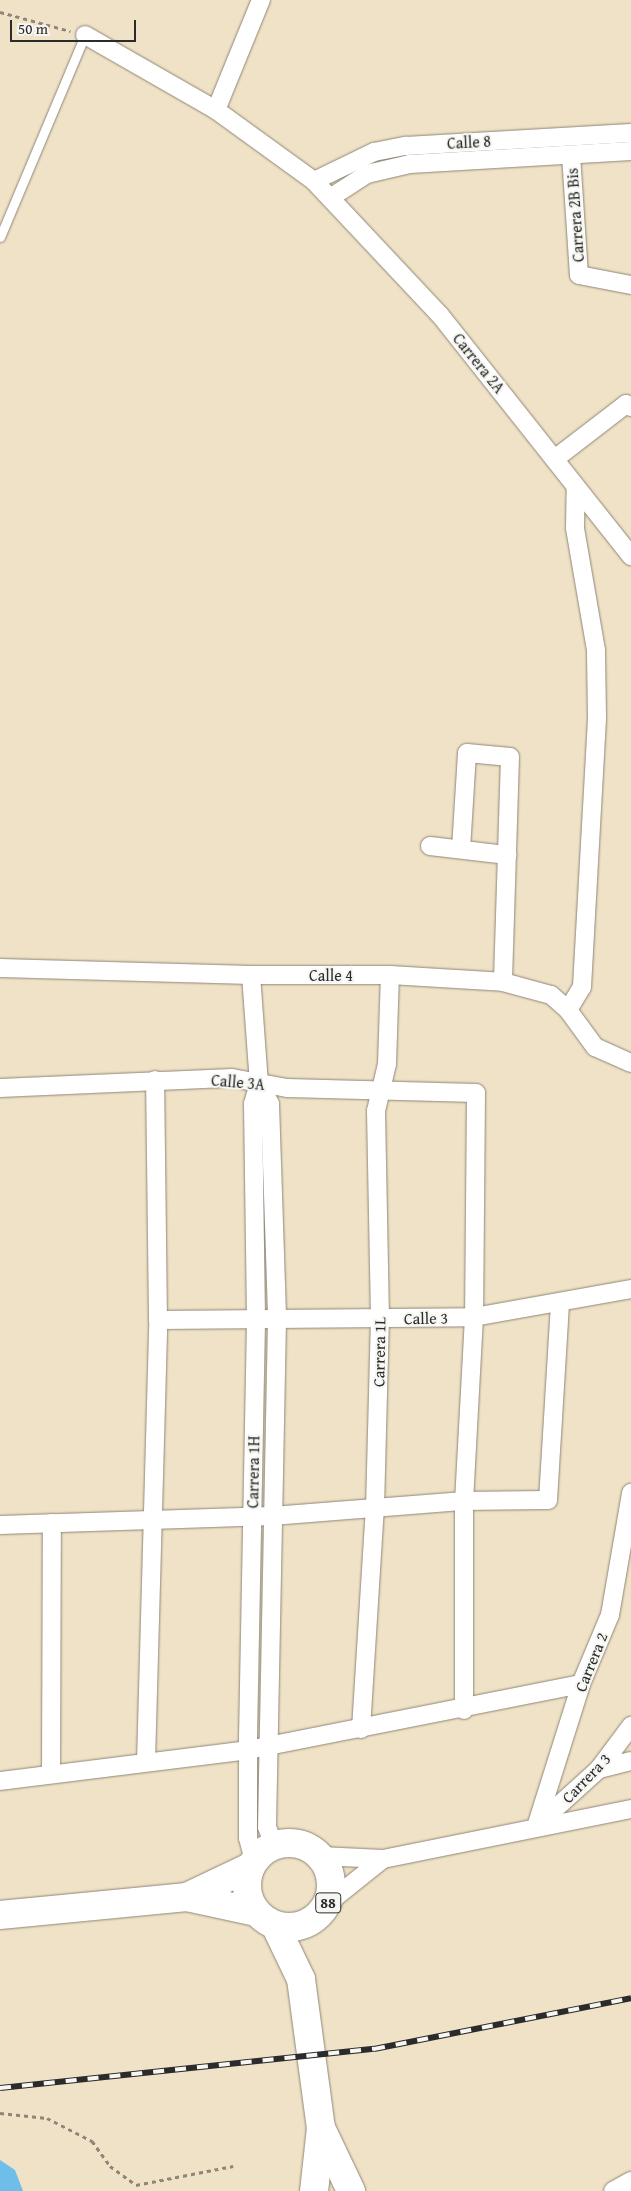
<!DOCTYPE html>
<style>
body{margin:0}
#map{position:relative;width:631px;height:2191px;overflow:hidden;background:#f0e2c6;font-family:"Gentium Book Plus",serif}
div>[style]{position:absolute}
.water>*{inset:0;background:#6fbeea}
.path>*{height:3px;margin-top:-1.5px;transform-origin:0;background:repeating-linear-gradient(90deg,#8e8678 0 4px,transparent 0 8px)}
.roads{filter:drop-shadow(0 0 1px #8e8678) drop-shadow(0 0 1px #8e8678)}
.lane>*{height:9px;margin:-4.5px;padding:0 4.5px;transform-origin:4.5px;border-radius:4.5px;background:#fff}
.street>*{height:18px;margin:-9px;padding:0 9px;transform-origin:9px;border-radius:9px;background:#fff}
.highway>*{height:28px;margin:-14px;padding:0 14px;transform-origin:14px;border-radius:14px;background:#fff}
.highway>.ring{margin:-14px;padding:0;box-sizing:content-box;background:none;border:28px solid #fff;border-radius:50%}
.rail>*{height:5.5px;margin-top:-2.75px;transform-origin:0;background:repeating-linear-gradient(90deg,#f6f6f2 0 11px,#2b2b2b 0 22px);box-sizing:border-box;border-block:1px solid #2b2b2b}
span{translate:-50% -50%;white-space:nowrap;text-align:center;line-height:1.15;-webkit-text-stroke:4px #f6f6f2;paint-order:stroke}
.shield-label span{padding:1px 4px;background:#f6f6f2;border:1px solid;border-radius:4px;-webkit-text-stroke-width:0}
.shield-label{font-size:15px;color:#2b2b2b;font-weight:700}
.street-label{font-size:16px;color:#2b2b2b}
.scale{position:absolute;left:10px;top:20px;width:126px;height:22px;box-sizing:border-box;border:2px solid #2b2b2b;border-top:0;padding-left:6px;font-size:15px;line-height:18px;white-space:nowrap;color:#2b2b2b;-webkit-text-stroke:4px #f6f6f2;paint-order:stroke}
</style>
<div id="map">
<div class="water">
<i style="clip-path:polygon(0 2160px,15px 2170px,23px 2191px,0 2191px)"></i>
</div>
<div class="path">
<i style="left:0;top:12px;width:73px;rotate:15.2deg"></i>
<i style="left:0;top:2113px;width:47px;rotate:6.1deg"></i>
<i style="left:47px;top:2118px;width:51px;rotate:27.1deg"></i>
<i style="left:92px;top:2141px;width:31px;rotate:54deg"></i>
<i style="left:110px;top:2166px;width:32px;rotate:36deg"></i>
<i style="left:136px;top:2185px;width:99px;rotate:-11.1deg"></i>
</div>
<div class="roads">
<div class="lane">
<i style="left:0;top:237px;width:219px;rotate:-67.2deg"></i>
</div>
<div class="street">
<i style="left:85px;top:35px;width:151px;rotate:29.8deg"></i>
<i style="left:216px;top:110px;width:121px;rotate:35.9deg"></i>
<i style="left:314px;top:181px;width:184px;rotate:46.8deg"></i>
<i style="left:440px;top:315px;width:308px;rotate:51.6deg"></i>
<i style="left:216px;top:110px;width:119px;rotate:-67.8deg"></i>
<i style="left:571px;top:155px;width:120px;rotate:86.2deg"></i>
<i style="left:579px;top:275px;width:53px;rotate:10.9deg"></i>
<i style="left:314px;top:181px;width:67px;rotate:-25.8deg"></i>
<i style="left:374px;top:152px;width:33px;rotate:-11deg"></i>
<i style="left:406px;top:146px;width:225px;rotate:-3.3deg"></i>
<i style="left:330px;top:198px;width:44px;rotate:-33deg"></i>
<i style="left:367px;top:174px;width:44px;rotate:-13.1deg"></i>
<i style="left:410px;top:164px;width:221px;rotate:-3.4deg"></i>
<i style="left:556px;top:458px;width:88px;rotate:-37.6deg"></i>
<i style="left:626px;top:404px;width:6px;rotate:31deg"></i>
<i style="left:430px;top:846px;width:78px;rotate:6.7deg"></i>
<i style="left:461px;top:849px;width:96px;rotate:-86.4deg"></i>
<i style="left:467px;top:753px;width:43px;rotate:5.3deg"></i>
<i style="left:510px;top:757px;width:225px;rotate:91.8deg"></i>
<i style="left:0;top:968px;width:251px;rotate:1.6deg"></i>
<i style="left:251px;top:975px;width:139px"></i>
<i style="left:390px;top:975px;width:113px;rotate:3.5deg"></i>
<i style="left:503px;top:982px;width:50px;rotate:15.2deg"></i>
<i style="left:551px;top:995px;width:23px;rotate:41deg"></i>
<i style="left:568px;top:1010px;width:46px;rotate:53.9deg"></i>
<i style="left:595px;top:1047px;width:39px;rotate:24deg"></i>
<i style="left:251px;top:975px;width:108px;rotate:85.8deg"></i>
<i style="left:259px;top:1083px;width:22px;rotate:106deg"></i>
<i style="left:253px;top:1104px;width:217px;rotate:89.2deg"></i>
<i style="left:256px;top:1321px;width:429px;rotate:91.1deg"></i>
<i style="left:248px;top:1750px;width:88px;rotate:90deg"></i>
<i style="left:248px;top:1838px;width:24px;rotate:75deg"></i>
<i style="left:568px;top:1010px;width:27px;rotate:-59deg"></i>
<i style="left:582px;top:987px;width:270px;rotate:-86.8deg"></i>
<i style="left:597px;top:717px;width:67px;rotate:-90.9deg"></i>
<i style="left:596px;top:650px;width:124px;rotate:-99.8deg"></i>
<i style="left:575px;top:528px;width:39px;rotate:-89deg"></i>
<i style="left:259px;top:1083px;width:24px;rotate:62deg"></i>
<i style="left:270px;top:1104px;width:216px;rotate:88.1deg"></i>
<i style="left:277px;top:1320px;width:507px;rotate:91.13deg"></i>
<i style="left:267px;top:1827px;width:19px;rotate:69deg"></i>
<i style="left:0;top:1088px;width:232px;rotate:-2.5deg"></i>
<i style="left:232px;top:1078px;width:56px;rotate:10.3deg"></i>
<i style="left:287px;top:1088px;width:189px;rotate:1.5deg"></i>
<i style="left:476px;top:1093px;width:224px;rotate:90.5deg"></i>
<i style="left:474px;top:1317px;width:184px;rotate:93.1deg"></i>
<i style="left:464px;top:1501px;width:209px;rotate:90deg"></i>
<i style="left:158px;top:1320px;width:316px;rotate:-0.5deg"></i>
<i style="left:474px;top:1317px;width:159px;rotate:-10.1deg"></i>
<i style="left:0;top:1525px;width:272px;rotate:-1.9deg"></i>
<i style="left:272px;top:1516px;width:193px;rotate:-4.5deg"></i>
<i style="left:464px;top:1501px;width:84px;rotate:-0.7deg"></i>
<i style="left:548px;top:1500px;width:198px;rotate:-86.5deg"></i>
<i style="left:361px;top:1729px;width:221px;rotate:-86.4deg"></i>
<i style="left:375px;top:1508px;width:189px;rotate:-88.5deg"></i>
<i style="left:380px;top:1319px;width:208px;rotate:-91.1deg"></i>
<i style="left:376px;top:1111px;width:48px;rotate:-76.8deg"></i>
<i style="left:387px;top:1064px;width:89px;rotate:-88.1deg"></i>
<i style="left:146px;top:1762px;width:442px;rotate:-88.4deg"></i>
<i style="left:158px;top:1320px;width:240px;rotate:-90.7deg"></i>
<i style="left:599px;top:1769px;width:33px;rotate:-14deg"></i>
<i style="left:51px;top:1774px;width:251px;rotate:-89.8deg"></i>
<i style="left:0;top:1781px;width:250px;rotate:-7.1deg"></i>
<i style="left:248px;top:1750px;width:339px;rotate:-11.2deg"></i>
<i style="left:537px;top:1825px;width:84px;rotate:-42.1deg"></i>
<i style="left:599px;top:1769px;width:54px;rotate:-53.3deg"></i>
<i style="left:536px;top:1827px;width:150px;rotate:-72.5deg"></i>
<i style="left:581px;top:1684px;width:75px;rotate:-67.2deg"></i>
<i style="left:610px;top:1615px;width:124px;rotate:-80.2deg"></i>
<i style="left:320px;top:1856px;width:63px;rotate:2.7deg"></i>
<i style="left:383px;top:1859px;width:253px;rotate:-11.4deg"></i>
<i style="left:328px;top:1903px;width:70px;rotate:-38.7deg"></i>
<i style="left:613px;top:2191px;width:21px;rotate:-29deg"></i>
</div>
<div class="highway">
<i class="ring" style="left:247px;top:1843px;width:56px;height:56px"></i>
<i style="left:187px;top:1897px;width:70px;rotate:-25.5deg"></i>
<i style="left:0;top:1915px;width:188px;rotate:-5.5deg"></i>
<i style="left:187px;top:1897px;width:71px;rotate:12.3deg"></i>
<i style="left:275px;top:1925px;width:60px;rotate:64.3deg"></i>
<i style="left:301px;top:1979px;width:150px;rotate:82.4deg"></i>
<i style="left:321px;top:2128px;width:63px;rotate:96.3deg"></i>
<i style="left:321px;top:2128px;width:70px;rotate:64.5deg"></i>
</div>
</div>
<div class="rail">
<i style="left:0;top:2088px;width:376px;rotate:-6deg"></i>
<i style="left:374px;top:2049px;width:262px;rotate:-11.2deg"></i>
</div>
<div class="shield-label">
<span style="left:328px;top:1903px">88</span>
</div>
<div class="street-label">
<span style="left:469px;top:142px;rotate:-3deg">Calle 8</span>
<span style="left:575px;top:215px;rotate:-94deg">Carrera 2B Bis</span>
<span style="left:479px;top:363px;rotate:51deg">Carrera 2A</span>
<span style="left:331px;top:975px">Calle 4</span>
<span style="left:238px;top:1082px;rotate:5deg">Calle 3A</span>
<span style="left:426px;top:1318px;rotate:-1deg">Calle 3</span>
<span style="left:379px;top:1352px;rotate:-89deg">Carrera 1L</span>
<span style="left:253px;top:1472px;rotate:-89deg">Carrera 1H</span>
<span style="left:591px;top:1662px;rotate:-68deg">Carrera 2</span>
<span style="left:586px;top:1778px;rotate:-46deg">Carrera 3</span>
</div>
<div class="scale">50 m</div>
</div>
